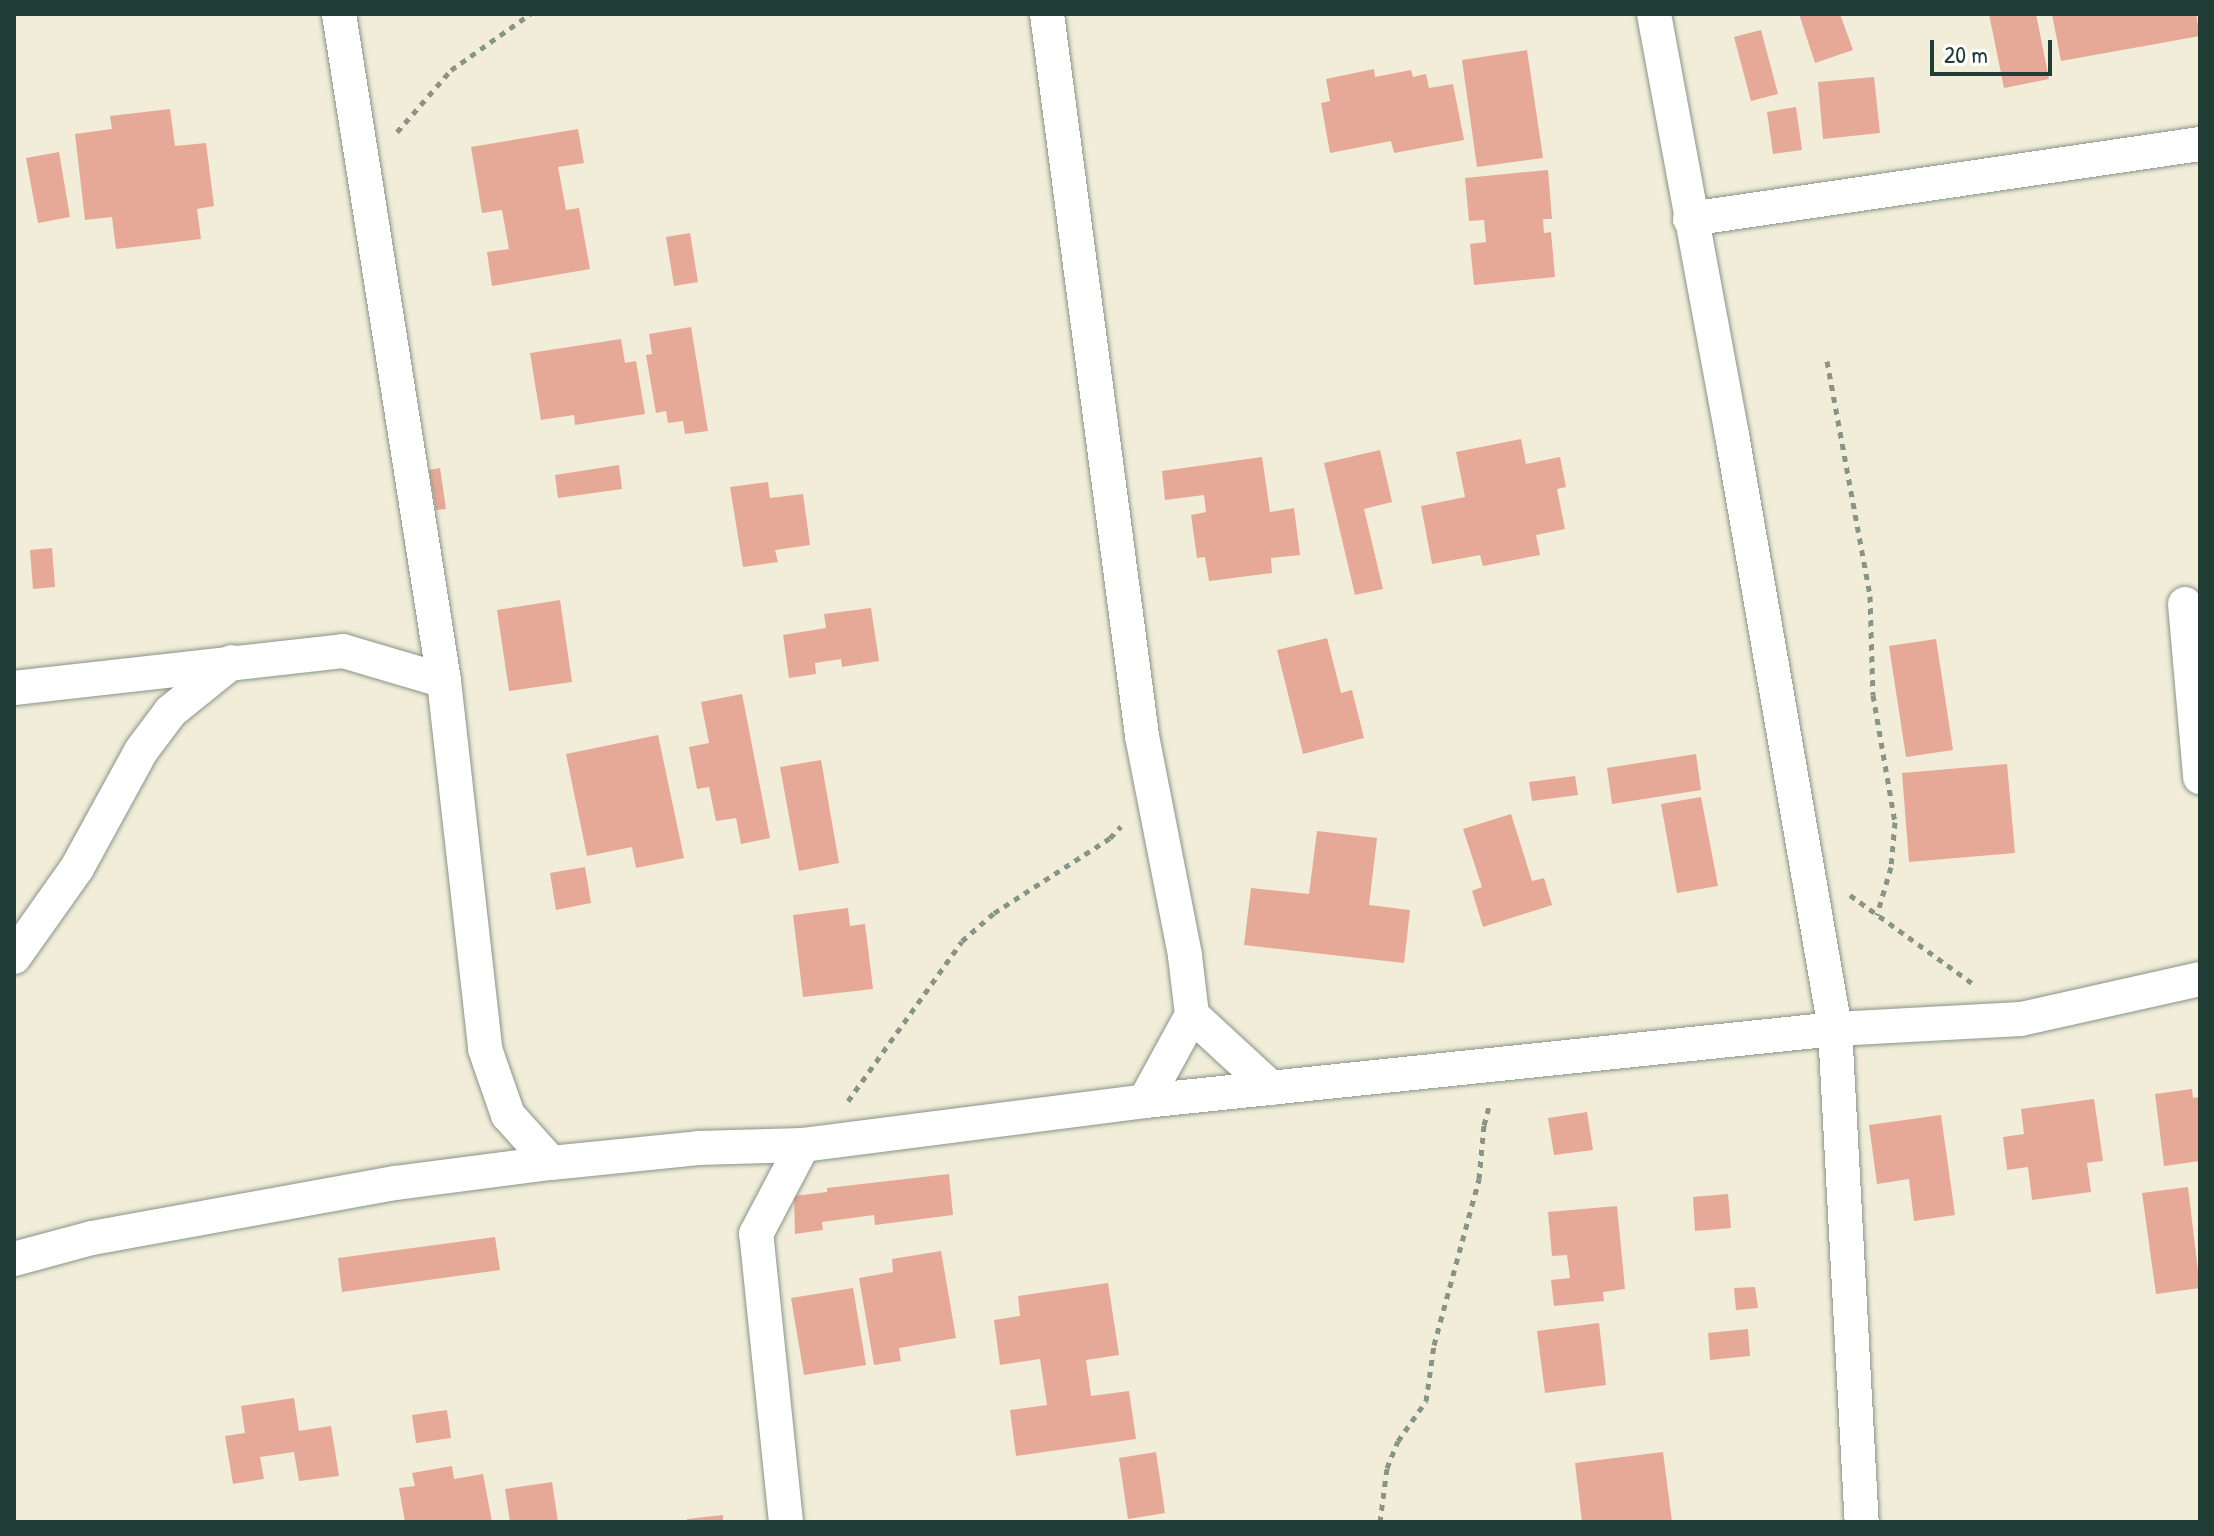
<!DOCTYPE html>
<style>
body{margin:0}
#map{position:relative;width:2214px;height:1536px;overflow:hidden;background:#f1edd9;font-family:"Patrick Hand",sans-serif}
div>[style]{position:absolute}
.building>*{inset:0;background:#e7a997}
.path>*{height:5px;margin-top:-2.5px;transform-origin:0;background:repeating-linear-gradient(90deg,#889586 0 6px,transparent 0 12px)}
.roads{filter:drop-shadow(0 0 2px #889586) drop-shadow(0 0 2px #889586)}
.street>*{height:34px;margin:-17px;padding:0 17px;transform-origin:17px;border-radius:17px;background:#fff}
span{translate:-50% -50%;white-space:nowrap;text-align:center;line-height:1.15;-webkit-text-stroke:6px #fff;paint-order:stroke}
.frame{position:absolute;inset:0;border:16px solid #1f3d34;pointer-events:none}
.scale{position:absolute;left:1930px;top:40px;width:122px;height:36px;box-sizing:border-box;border:4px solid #1f3d34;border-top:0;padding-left:10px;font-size:24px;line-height:28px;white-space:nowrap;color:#1f3d34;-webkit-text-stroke:6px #fff;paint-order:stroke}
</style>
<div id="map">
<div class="building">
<i style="clip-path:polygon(1799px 14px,1840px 14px,1853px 50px,1815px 63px)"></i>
<i style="clip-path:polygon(1989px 14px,2036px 14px,2049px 79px,2004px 88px)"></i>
<i style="clip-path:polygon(2052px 14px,2196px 14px,2200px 36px,2061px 61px)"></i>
<i style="clip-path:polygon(1761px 30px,1778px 94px,1751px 101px,1734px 37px)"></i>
<i style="clip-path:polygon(1527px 50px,1543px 158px,1477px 167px,1462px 60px)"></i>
<i style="clip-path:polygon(1374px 69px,1375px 77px,1411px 70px,1413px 77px,1426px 74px,1429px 88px,1453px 84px,1464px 140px,1394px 153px,1391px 141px,1330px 153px,1321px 103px,1330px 101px,1326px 79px)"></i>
<i style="clip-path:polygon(1874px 77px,1880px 133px,1823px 139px,1818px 82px)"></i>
<i style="clip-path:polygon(1796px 107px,1802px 150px,1773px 154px,1767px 112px)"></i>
<i style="clip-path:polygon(170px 109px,175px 146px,206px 143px,214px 206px,197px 209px,201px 239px,116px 249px,112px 217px,85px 220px,75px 134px,112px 129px,110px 116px)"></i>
<i style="clip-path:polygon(578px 129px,584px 163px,558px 167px,566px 210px,579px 208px,590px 269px,492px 286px,487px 252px,509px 249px,502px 210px,482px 213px,471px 147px)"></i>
<i style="clip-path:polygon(59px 152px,70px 217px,38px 223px,26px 158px)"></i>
<i style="clip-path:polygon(1548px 170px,1552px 219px,1543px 219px,1544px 233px,1551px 232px,1555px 277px,1474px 285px,1470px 244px,1486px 242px,1484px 220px,1469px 221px,1465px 178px)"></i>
<i style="clip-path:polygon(690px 233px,698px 282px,674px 286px,666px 237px)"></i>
<i style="clip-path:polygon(691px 327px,708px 431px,685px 434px,683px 421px,668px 423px,666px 411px,656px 413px,646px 355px,652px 354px,649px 334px)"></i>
<i style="clip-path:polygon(621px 339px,625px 363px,636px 361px,645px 414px,575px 425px,574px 415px,541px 420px,530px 353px)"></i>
<i style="clip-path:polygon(1521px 439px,1526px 464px,1560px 457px,1566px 487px,1557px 489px,1565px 529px,1536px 535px,1540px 555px,1483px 566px,1480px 555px,1432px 564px,1421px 506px,1465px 497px,1456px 452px)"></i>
<i style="clip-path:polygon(1380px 450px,1392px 502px,1364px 509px,1383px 589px,1355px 595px,1324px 463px)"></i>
<i style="clip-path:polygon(1262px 457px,1270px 512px,1294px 508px,1300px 555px,1271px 558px,1272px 573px,1209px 581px,1205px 557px,1197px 558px,1191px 515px,1206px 512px,1204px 495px,1165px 500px,1162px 471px)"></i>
<i style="clip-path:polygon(619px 465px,622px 489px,558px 498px,555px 475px)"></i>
<i style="clip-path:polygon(440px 468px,446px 509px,436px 510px,429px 470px)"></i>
<i style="clip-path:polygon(768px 482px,770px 498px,803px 494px,810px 545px,775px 550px,778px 562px,743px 567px,730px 487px)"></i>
<i style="clip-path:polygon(52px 548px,55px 587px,33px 589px,30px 550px)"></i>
<i style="clip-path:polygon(560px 600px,572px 682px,509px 691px,497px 610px)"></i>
<i style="clip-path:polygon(871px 608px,879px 661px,842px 667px,841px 659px,815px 663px,816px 674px,789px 678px,783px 635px,826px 628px,824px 614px)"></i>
<i style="clip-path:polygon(1327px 638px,1341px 693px,1352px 690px,1364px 738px,1303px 754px,1277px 650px)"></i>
<i style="clip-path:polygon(1936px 639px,1953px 750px,1906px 757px,1889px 646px)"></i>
<i style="clip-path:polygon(742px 694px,770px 838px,741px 844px,736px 818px,716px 821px,709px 787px,697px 789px,689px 747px,709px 743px,701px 702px)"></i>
<i style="clip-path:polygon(658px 735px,684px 858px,636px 868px,632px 847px,587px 856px,566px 754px)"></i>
<i style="clip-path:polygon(1696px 754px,1701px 790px,1612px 804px,1607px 768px)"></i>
<i style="clip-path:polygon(821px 760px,839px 863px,799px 871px,780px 767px)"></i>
<i style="clip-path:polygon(2007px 764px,2015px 853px,1909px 862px,1902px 773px)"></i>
<i style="clip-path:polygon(1575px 776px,1578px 795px,1532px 801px,1529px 782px)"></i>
<i style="clip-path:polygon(1701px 797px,1718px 886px,1677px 893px,1661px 804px)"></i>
<i style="clip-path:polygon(1511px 814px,1532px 881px,1544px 878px,1552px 905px,1483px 927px,1472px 891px,1482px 887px,1463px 829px)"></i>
<i style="clip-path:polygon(1317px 831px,1377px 838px,1369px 905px,1410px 910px,1404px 963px,1244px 945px,1251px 888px,1309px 894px)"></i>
<i style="clip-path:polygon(585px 867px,591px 903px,556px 910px,550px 873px)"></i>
<i style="clip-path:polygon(848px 908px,850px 926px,865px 924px,873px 989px,803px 997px,793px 915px)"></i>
<i style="clip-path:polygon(2192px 1089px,2193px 1098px,2200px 1097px,2200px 1161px,2164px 1166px,2155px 1094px)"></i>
<i style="clip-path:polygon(2094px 1099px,2103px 1161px,2087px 1163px,2091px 1192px,2032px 1200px,2028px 1167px,2007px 1170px,2003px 1137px,2024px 1134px,2021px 1109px)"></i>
<i style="clip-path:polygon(1587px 1112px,1593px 1150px,1554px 1155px,1548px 1118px)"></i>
<i style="clip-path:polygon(1941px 1115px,1955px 1215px,1914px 1221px,1909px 1179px,1877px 1184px,1869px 1125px)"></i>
<i style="clip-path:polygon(949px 1174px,953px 1215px,875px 1225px,874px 1215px,822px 1222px,823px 1230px,795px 1234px,794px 1196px,827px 1192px,827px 1188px)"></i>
<i style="clip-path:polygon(2188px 1187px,2200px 1288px,2156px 1294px,2142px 1193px)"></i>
<i style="clip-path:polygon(1728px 1194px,1731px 1228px,1695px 1231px,1693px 1197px)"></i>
<i style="clip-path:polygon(1617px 1206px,1625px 1289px,1603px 1292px,1604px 1301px,1554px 1306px,1551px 1280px,1570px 1278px,1567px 1255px,1552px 1256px,1548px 1212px)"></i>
<i style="clip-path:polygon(495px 1237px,500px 1270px,342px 1292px,338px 1258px)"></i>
<i style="clip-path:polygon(941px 1251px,956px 1338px,899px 1348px,901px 1361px,874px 1365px,859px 1278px,893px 1272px,892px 1259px)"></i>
<i style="clip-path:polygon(1108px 1283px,1119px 1355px,1086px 1360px,1091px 1396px,1129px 1391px,1136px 1439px,1016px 1456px,1010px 1410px,1047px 1405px,1040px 1359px,1000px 1365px,994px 1320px,1020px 1316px,1018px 1296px)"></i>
<i style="clip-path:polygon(1755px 1287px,1758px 1308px,1736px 1310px,1734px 1288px)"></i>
<i style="clip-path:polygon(853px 1288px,866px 1365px,804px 1375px,791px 1298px)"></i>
<i style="clip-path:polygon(1599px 1323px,1606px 1385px,1545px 1393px,1537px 1331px)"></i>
<i style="clip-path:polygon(1748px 1329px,1750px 1356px,1710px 1360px,1708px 1333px)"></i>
<i style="clip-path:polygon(294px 1398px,299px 1431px,331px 1426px,339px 1476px,299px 1481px,294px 1452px,260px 1457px,264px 1479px,233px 1484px,225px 1436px,245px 1433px,241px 1406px)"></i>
<i style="clip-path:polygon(447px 1410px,451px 1438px,416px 1443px,412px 1415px)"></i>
<i style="clip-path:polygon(1156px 1452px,1165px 1513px,1128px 1519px,1119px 1458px)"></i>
<i style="clip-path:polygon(1663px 1452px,1672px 1522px,1582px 1522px,1575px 1463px)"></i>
<i style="clip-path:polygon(452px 1466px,454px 1479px,483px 1474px,492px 1522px,405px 1522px,399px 1488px,415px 1486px,412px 1473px)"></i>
<i style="clip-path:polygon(552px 1482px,558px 1522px,510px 1522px,505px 1489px)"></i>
<i style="clip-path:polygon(723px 1515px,723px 1522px,687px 1522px,687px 1519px)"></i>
</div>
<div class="path">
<i style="left:397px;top:132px;width:82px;rotate:-48.9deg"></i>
<i style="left:451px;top:70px;width:97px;rotate:-35.3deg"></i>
<i style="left:1827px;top:361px;width:239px;rotate:79.6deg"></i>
<i style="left:1870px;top:596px;width:99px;rotate:88.3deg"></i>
<i style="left:1873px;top:695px;width:129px;rotate:80.2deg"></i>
<i style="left:1895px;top:822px;width:45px;rotate:95.1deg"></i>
<i style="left:1891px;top:867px;width:50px;rotate:106.3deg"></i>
<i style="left:1850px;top:895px;width:150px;rotate:35.8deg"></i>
<i style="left:848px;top:1101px;width:196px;rotate:-54.5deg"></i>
<i style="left:962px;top:941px;width:43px;rotate:-41.2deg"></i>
<i style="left:994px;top:913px;width:138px;rotate:-32.9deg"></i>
<i style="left:1110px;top:838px;width:16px;rotate:-47deg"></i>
<i style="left:1380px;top:1522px;width:54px;rotate:-82.6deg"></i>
<i style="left:1387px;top:1468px;width:29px;rotate:-68deg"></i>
<i style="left:1398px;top:1441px;width:49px;rotate:-55deg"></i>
<i style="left:1426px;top:1401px;width:57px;rotate:-81.9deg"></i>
<i style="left:1434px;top:1345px;width:172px;rotate:-74.8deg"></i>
<i style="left:1479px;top:1179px;width:54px;rotate:-84.7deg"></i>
<i style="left:1484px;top:1125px;width:23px;rotate:-75deg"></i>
</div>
<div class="roads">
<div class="street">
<i style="left:339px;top:14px;width:675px;rotate:81.05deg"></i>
<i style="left:444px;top:681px;width:370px;rotate:83.6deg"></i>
<i style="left:485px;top:1049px;width:70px;rotate:70.8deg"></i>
<i style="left:508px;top:1115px;width:64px;rotate:48.1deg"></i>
<i style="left:551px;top:1163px;width:148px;rotate:-5.8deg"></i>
<i style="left:698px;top:1148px;width:105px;rotate:-1.6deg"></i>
<i style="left:803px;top:1145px;width:345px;rotate:-7.3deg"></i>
<i style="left:1145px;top:1101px;width:694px;rotate:-5.96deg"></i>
<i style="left:1835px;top:1029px;width:186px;rotate:-3.1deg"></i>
<i style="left:2021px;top:1019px;width:183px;rotate:-12.6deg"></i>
<i style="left:1047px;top:14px;width:728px;rotate:82.5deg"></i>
<i style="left:1142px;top:736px;width:224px;rotate:78.9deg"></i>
<i style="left:1185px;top:956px;width:59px;rotate:83.2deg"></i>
<i style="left:1192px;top:1015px;width:98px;rotate:118.7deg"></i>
<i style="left:1654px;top:14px;width:428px;rotate:79.5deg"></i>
<i style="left:1732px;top:435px;width:603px;rotate:80.16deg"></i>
<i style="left:1835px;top:1029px;width:494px;rotate:86.9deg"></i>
<i style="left:1690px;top:219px;width:515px;rotate:-8.37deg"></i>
<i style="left:2185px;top:604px;width:174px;rotate:85deg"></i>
<i style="left:14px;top:688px;width:331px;rotate:-6.4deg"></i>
<i style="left:343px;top:651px;width:105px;rotate:16.5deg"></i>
<i style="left:14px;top:957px;width:109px;rotate:-54.7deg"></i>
<i style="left:77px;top:868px;width:133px;rotate:-61.3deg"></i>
<i style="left:141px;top:751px;width:50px;rotate:-53.1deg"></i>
<i style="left:171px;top:711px;width:78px;rotate:-38.8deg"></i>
<i style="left:1192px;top:1015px;width:108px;rotate:42.7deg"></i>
<i style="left:14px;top:1259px;width:81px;rotate:-15.1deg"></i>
<i style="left:92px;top:1238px;width:309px;rotate:-10.3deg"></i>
<i style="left:396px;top:1183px;width:156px;rotate:-7.4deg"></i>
<i style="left:786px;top:1522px;width:290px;rotate:-95.9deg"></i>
<i style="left:756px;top:1234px;width:101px;rotate:-62.2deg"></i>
</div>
</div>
<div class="frame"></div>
<div class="scale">20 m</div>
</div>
